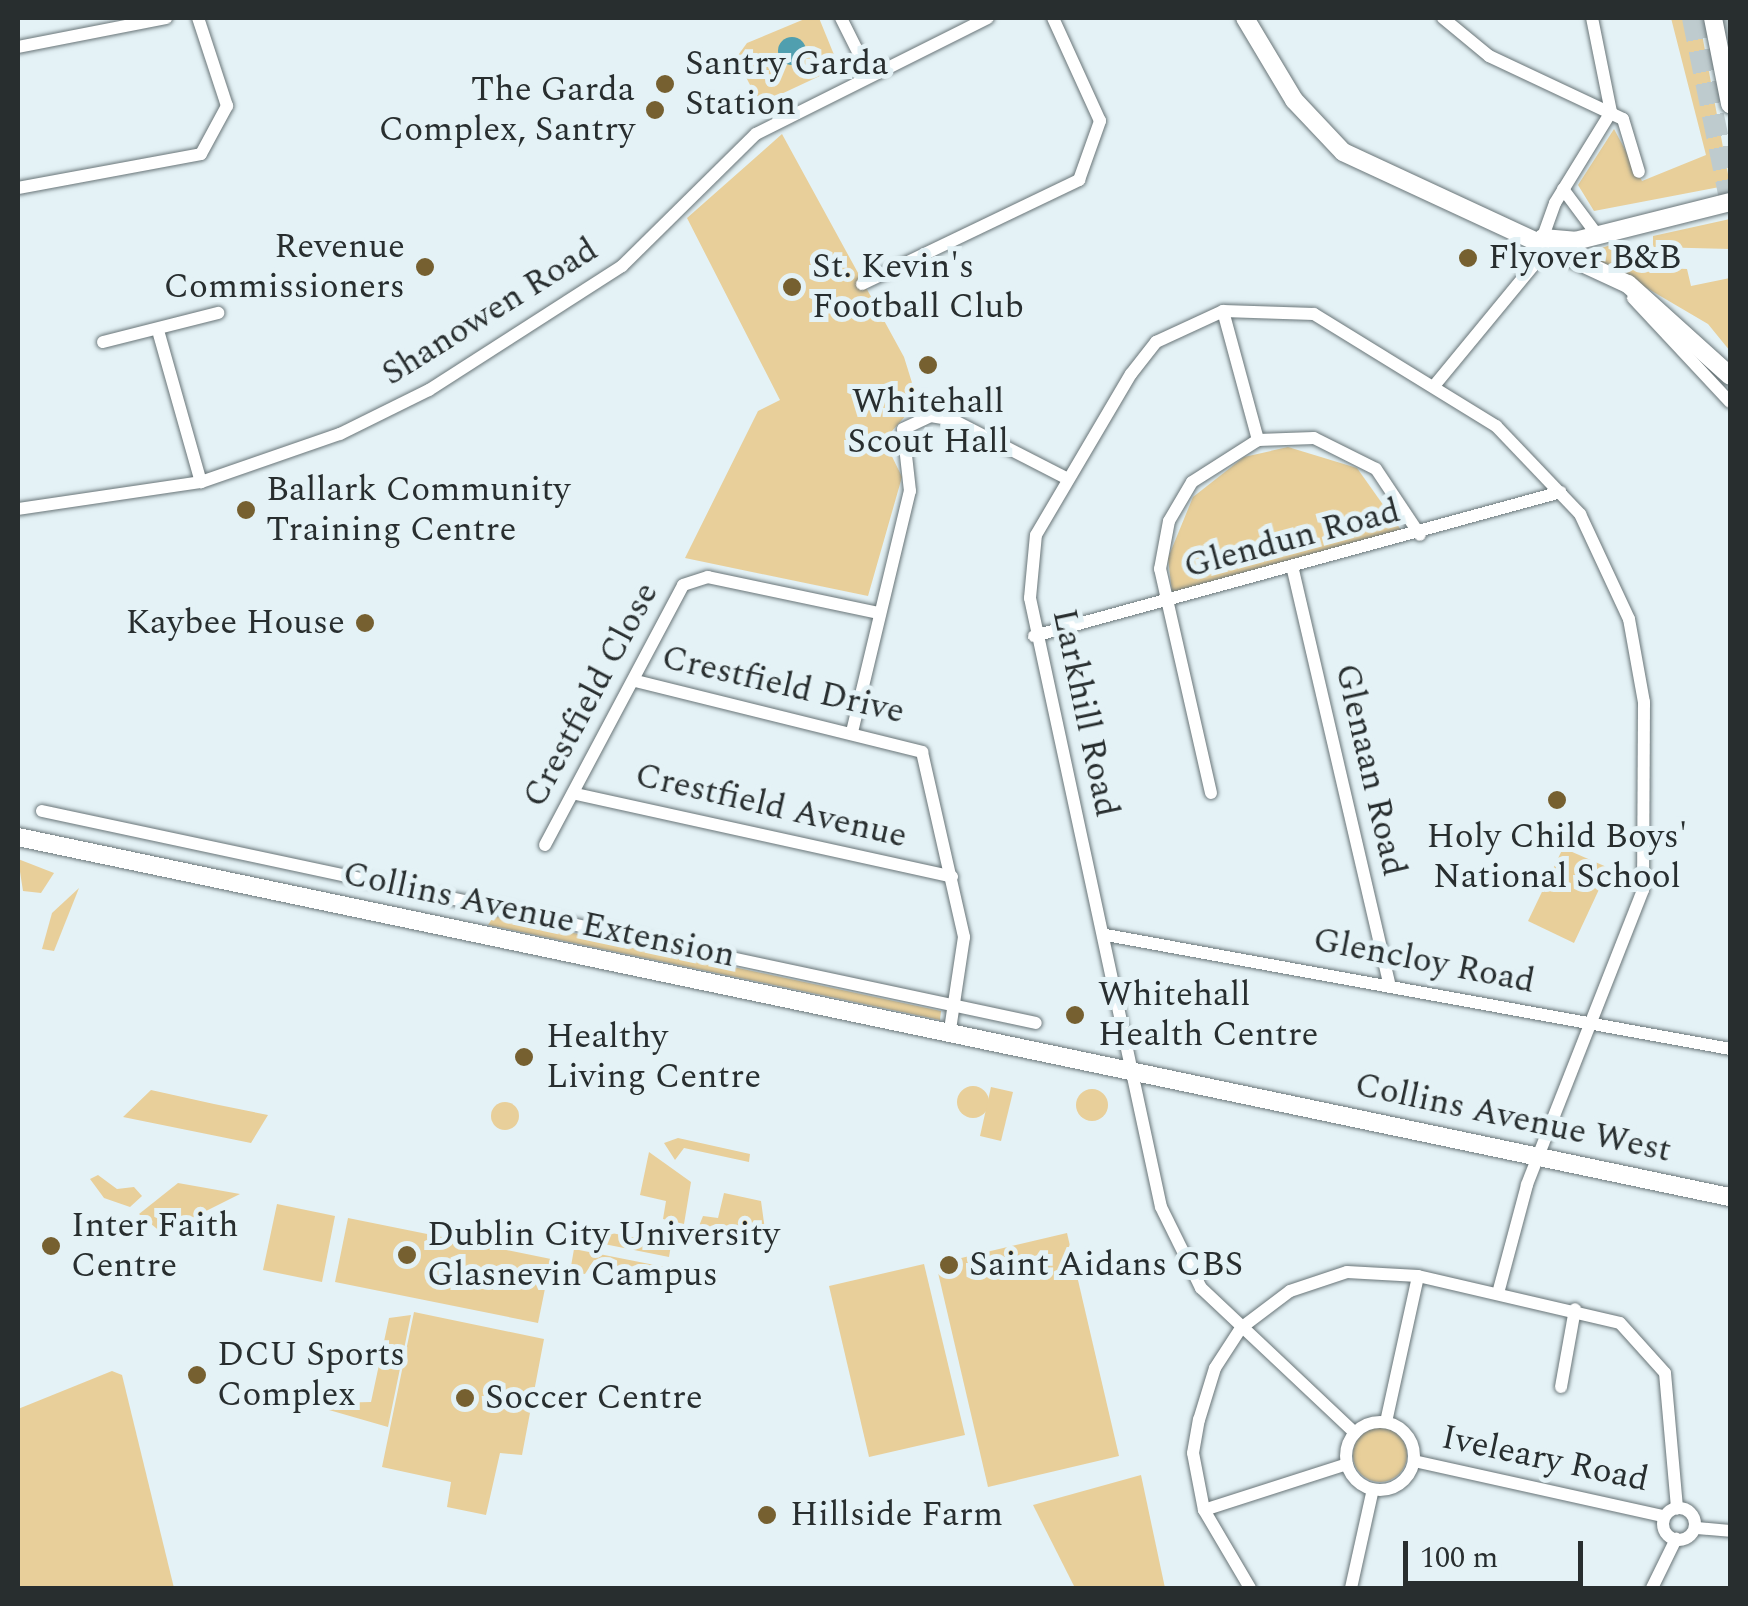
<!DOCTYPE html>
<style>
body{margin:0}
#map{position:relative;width:1748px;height:1606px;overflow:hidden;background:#e4f2f6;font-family:Spectral,serif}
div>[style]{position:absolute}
.green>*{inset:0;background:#e8cf9a}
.round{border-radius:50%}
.water>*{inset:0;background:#509faf}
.motorway-tunnel>*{height:22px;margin-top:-11px;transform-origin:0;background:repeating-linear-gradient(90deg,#becbce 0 22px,transparent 0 33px)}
.roads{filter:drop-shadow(0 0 2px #697578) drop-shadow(0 0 2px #697578)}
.minor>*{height:12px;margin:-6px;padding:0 6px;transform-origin:6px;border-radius:6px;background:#fff}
.minor>.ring{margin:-6px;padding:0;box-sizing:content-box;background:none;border:12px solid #fff;border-radius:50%}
.secondary>*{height:18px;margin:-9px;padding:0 9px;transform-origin:9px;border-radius:9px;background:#fff}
.dots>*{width:28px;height:28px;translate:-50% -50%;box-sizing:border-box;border:5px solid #e4f2f6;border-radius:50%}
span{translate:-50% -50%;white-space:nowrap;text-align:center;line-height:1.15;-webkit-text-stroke:10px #e4f2f6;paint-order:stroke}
.poi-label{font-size:35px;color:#282e2f}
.left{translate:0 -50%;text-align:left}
.right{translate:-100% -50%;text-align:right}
.street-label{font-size:35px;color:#282e2f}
.frame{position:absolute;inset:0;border:20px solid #282e2f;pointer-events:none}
.scale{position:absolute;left:1403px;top:1541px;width:180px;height:45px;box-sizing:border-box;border:5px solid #282e2f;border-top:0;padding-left:12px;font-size:30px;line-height:35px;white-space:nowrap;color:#282e2f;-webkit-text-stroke:8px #e4f2f6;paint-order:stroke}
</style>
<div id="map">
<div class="green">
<i style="clip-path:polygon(807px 18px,819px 18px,839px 67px,760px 104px,736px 58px,747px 43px)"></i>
<i style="clip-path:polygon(1671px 18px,1699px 18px,1730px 185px,1594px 211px,1578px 185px,1614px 129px,1642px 181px,1706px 155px)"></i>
<i style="clip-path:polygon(782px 134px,904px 357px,918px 402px,884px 440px,902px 477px,868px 596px,685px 558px,758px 411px,780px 400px,687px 218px)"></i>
<i style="clip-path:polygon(1730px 219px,1730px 249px,1653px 247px,1653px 236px)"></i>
<i style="clip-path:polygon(1619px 242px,1642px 267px,1687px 269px,1691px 286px,1730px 278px,1730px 351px,1708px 324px,1587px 253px)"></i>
<i style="clip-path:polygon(1288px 447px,1357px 468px,1401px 530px,1172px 592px,1168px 558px,1193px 497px,1244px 457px)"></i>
<i style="clip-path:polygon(1563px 848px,1609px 868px,1574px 943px,1528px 921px)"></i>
<i style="clip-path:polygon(18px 859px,54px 873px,41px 893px,23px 891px)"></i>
<i style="clip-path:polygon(79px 888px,54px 951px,42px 949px,52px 913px)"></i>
<i style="clip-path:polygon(494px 916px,941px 1011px,940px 1020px,488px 925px)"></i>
<i class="round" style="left:957px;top:1086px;width:32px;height:32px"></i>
<i style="clip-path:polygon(991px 1087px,1013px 1092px,1001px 1141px,980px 1136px)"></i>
<i class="round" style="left:1076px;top:1089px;width:32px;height:32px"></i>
<i style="clip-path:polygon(151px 1090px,214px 1104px,268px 1115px,251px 1143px,123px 1117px)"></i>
<i class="round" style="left:491px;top:1102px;width:28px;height:28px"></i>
<i style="clip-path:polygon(678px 1138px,750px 1154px,749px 1162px,684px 1148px,675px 1160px,664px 1143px)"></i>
<i style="clip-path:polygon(649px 1152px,691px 1182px,684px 1224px,663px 1219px,666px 1201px,640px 1195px)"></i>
<i style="clip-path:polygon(98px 1175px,117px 1189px,134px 1187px,142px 1196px,130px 1207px,104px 1198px,90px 1179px)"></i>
<i style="clip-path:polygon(178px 1183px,240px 1194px,162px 1233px,139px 1214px)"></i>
<i style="clip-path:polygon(724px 1193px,761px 1201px,768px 1252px,695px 1236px,703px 1216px,718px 1218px)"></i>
<i style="clip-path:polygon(277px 1204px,335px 1216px,322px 1282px,263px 1270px)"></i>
<i style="clip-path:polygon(348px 1218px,551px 1259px,538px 1323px,335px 1282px)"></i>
<i style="clip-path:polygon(582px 1227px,671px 1245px,669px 1257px,579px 1239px)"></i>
<i style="clip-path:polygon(1067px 1233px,1119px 1456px,988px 1487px,936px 1264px)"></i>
<i style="clip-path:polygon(574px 1249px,710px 1276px,708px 1282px,654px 1280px,594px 1260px,585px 1274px,570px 1272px)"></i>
<i style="clip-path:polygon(924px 1264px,965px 1435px,869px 1457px,829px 1286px)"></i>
<i style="clip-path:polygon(414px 1312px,544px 1339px,522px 1455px,500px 1453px,486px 1515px,447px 1507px,451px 1482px,382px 1467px)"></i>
<i style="clip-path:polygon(411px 1315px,388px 1427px,329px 1410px,330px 1403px,371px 1402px,389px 1318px)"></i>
<i style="clip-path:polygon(112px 1371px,122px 1375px,174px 1588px,18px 1588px,18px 1409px)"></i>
<i class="round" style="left:1353px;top:1428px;width:54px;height:54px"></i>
<i style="clip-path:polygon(1141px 1475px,1165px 1588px,1075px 1588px,1033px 1505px)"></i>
</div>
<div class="water">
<i class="round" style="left:778px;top:37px;width:28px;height:28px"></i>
</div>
<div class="motorway-tunnel">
<i style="left:1693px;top:18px;width:185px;rotate:78.4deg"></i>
<i style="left:1724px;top:18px;width:31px;rotate:79deg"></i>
</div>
<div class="roads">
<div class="minor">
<i style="left:841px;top:18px;width:63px;rotate:63.4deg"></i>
<i style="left:1443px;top:18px;width:60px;rotate:39.6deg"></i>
<i style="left:1489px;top:56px;width:148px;rotate:25.2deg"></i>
<i style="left:1623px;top:119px;width:55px;rotate:73.2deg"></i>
<i style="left:18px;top:47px;width:151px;rotate:-11.1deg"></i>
<i style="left:18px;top:188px;width:186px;rotate:-10.5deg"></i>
<i style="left:201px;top:154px;width:55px;rotate:-61.6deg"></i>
<i style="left:227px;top:106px;width:93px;rotate:-108.2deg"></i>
<i style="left:1563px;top:189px;width:54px;rotate:53.3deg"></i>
<i style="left:862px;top:284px;width:241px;rotate:-25.6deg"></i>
<i style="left:1079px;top:180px;width:63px;rotate:-70.4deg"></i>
<i style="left:1100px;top:121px;width:113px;rotate:-114.5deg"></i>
<i style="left:1633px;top:298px;width:142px;rotate:47deg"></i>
<i style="left:1223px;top:311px;width:134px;rotate:74.8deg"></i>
<i style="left:159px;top:334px;width:154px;rotate:74.2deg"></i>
<i style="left:103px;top:342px;width:119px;rotate:-14.2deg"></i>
<i style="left:1434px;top:386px;width:154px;rotate:-50.5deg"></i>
<i style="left:1532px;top:267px;width:68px;rotate:-70.2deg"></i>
<i style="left:1555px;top:203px;width:107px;rotate:-58.4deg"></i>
<i style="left:1611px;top:112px;width:96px;rotate:-101.4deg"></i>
<i style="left:18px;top:509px;width:185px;rotate:-8.4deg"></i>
<i style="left:201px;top:482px;width:147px;rotate:-19.1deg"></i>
<i style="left:340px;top:434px;width:99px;rotate:-26.3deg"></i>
<i style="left:429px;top:390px;width:229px;rotate:-32.7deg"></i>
<i style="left:622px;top:266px;width:188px;rotate:-44.6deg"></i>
<i style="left:756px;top:134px;width:259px;rotate:-26.6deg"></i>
<i style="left:1293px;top:570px;width:425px;rotate:76.9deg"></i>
<i style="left:1034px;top:636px;width:546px;rotate:-15.28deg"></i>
<i style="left:636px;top:681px;width:295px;rotate:13.9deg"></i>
<i style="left:922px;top:752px;width:190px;rotate:77.2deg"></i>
<i style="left:964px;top:937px;width:100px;rotate:98.6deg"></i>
<i style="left:852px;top:732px;width:248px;rotate:-76.5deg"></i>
<i style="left:910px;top:491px;width:62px;rotate:-96.4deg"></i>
<i style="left:903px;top:429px;width:31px;rotate:-25deg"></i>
<i style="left:931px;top:416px;width:22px;rotate:10deg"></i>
<i style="left:953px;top:420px;width:129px;rotate:27.2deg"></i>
<i style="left:1211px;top:793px;width:230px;rotate:-102.8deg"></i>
<i style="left:1160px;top:569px;width:49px;rotate:-79.4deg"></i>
<i style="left:1169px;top:521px;width:45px;rotate:-59.5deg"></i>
<i style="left:1192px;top:482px;width:78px;rotate:-32.5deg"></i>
<i style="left:1258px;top:440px;width:56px;rotate:-2deg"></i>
<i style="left:1314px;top:438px;width:69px;rotate:26.6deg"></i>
<i style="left:1376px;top:469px;width:79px;rotate:56.3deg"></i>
<i style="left:576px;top:794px;width:385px;rotate:12.4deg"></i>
<i style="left:42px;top:811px;width:1016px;rotate:12.04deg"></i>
<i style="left:545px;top:845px;width:294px;rotate:-62deg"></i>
<i style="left:683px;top:585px;width:26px;rotate:-18deg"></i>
<i style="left:708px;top:577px;width:175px;rotate:11.9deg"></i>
<i style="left:1106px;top:935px;width:634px;rotate:10.35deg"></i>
<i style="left:1561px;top:1387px;width:79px;rotate:-79.8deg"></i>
<i style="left:1386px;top:1422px;width:149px;rotate:-77.6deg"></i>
<i class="ring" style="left:1346px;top:1422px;width:56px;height:56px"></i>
<i style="left:1355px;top:1433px;width:212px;rotate:-136.7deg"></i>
<i style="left:1201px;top:1288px;width:90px;rotate:-116.3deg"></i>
<i style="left:1161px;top:1207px;width:623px;rotate:-102.14deg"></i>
<i style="left:1030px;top:598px;width:63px;rotate:-84.6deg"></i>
<i style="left:1036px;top:535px;width:187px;rotate:-59.5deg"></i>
<i style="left:1131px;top:374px;width:41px;rotate:-52deg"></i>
<i style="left:1156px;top:342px;width:74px;rotate:-24.8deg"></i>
<i style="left:1223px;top:311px;width:91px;rotate:1.9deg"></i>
<i style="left:1314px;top:314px;width:214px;rotate:31.6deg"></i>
<i style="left:1496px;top:426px;width:122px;rotate:46.3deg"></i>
<i style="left:1580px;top:514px;width:116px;rotate:65deg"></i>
<i style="left:1629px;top:619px;width:84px;rotate:79.8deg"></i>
<i style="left:1644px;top:702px;width:188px;rotate:90.3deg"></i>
<i style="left:1643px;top:890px;width:317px;rotate:111.5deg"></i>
<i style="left:1527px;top:1185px;width:112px;rotate:105deg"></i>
<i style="left:1414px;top:1461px;width:254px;rotate:12.5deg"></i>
<i class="ring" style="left:1663px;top:1508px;width:20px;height:20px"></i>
<i style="left:1204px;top:1510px;width:150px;rotate:-17.8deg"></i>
<i style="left:1697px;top:1528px;width:33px;rotate:5deg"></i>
<i style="left:1250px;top:1588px;width:91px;rotate:-120.5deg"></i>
<i style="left:1204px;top:1510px;width:58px;rotate:-100.9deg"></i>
<i style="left:1193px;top:1453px;width:34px;rotate:-80deg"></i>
<i style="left:1199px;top:1420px;width:54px;rotate:-72.9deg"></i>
<i style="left:1215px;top:1368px;width:48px;rotate:-57deg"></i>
<i style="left:1241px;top:1328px;width:61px;rotate:-37.1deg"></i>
<i style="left:1290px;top:1291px;width:60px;rotate:-18.4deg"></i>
<i style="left:1347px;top:1272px;width:71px;rotate:3.2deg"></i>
<i style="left:1418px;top:1276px;width:207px;rotate:13.1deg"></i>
<i style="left:1620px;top:1323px;width:67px;rotate:48deg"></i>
<i style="left:1665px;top:1373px;width:136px;rotate:84.9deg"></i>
<i style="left:1351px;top:1588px;width:101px;rotate:-77.5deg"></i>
<i style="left:1652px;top:1588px;width:55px;rotate:-63.9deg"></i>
</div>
<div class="secondary">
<i style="left:1245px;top:18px;width:96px;rotate:59.1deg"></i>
<i style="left:1294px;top:100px;width:71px;rotate:46.7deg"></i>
<i style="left:1343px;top:152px;width:314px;rotate:24.9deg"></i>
<i style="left:1628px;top:284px;width:137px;rotate:42deg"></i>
<i style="left:1713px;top:18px;width:88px;rotate:78.8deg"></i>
<i style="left:1543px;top:238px;width:32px;rotate:5deg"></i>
<i style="left:1575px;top:241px;width:160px;rotate:-14.1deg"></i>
<i style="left:18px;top:837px;width:1749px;rotate:11.88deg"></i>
</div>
</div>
<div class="dots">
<i style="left:665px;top:84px;background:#766030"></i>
<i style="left:655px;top:110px;background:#766030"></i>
<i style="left:1468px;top:258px;background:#766030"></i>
<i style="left:425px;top:267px;background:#766030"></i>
<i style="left:792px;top:287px;background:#766030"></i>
<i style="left:928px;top:365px;background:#766030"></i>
<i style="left:246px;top:510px;background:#766030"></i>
<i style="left:365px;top:623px;background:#766030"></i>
<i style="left:1557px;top:800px;background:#766030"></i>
<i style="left:1075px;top:1015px;background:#766030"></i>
<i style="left:524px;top:1057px;background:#766030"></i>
<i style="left:51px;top:1246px;background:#766030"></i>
<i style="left:407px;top:1255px;background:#766030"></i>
<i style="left:949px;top:1265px;background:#766030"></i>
<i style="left:197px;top:1375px;background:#766030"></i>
<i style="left:465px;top:1398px;background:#766030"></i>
<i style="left:767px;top:1515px;background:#766030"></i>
</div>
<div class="poi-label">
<span class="left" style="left:685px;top:84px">Santry Garda<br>Station</span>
<span class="right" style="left:635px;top:110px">The Garda<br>Complex, Santry</span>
<span class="right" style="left:405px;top:267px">Revenue<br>Commissioners</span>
<span class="left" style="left:1488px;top:258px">Flyover B&amp;B</span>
<span class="left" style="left:812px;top:287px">St. Kevin's<br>Football Club</span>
<span style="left:928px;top:422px">Whitehall<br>Scout Hall</span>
<span class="left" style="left:266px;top:510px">Ballark Community<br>Training Centre</span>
<span class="right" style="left:345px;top:623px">Kaybee House</span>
<span style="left:1557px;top:857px">Holy Child Boys'<br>National School</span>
<span class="left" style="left:1098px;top:1015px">Whitehall<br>Health Centre</span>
<span class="left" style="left:546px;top:1057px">Healthy<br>Living Centre</span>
<span class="left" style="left:71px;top:1246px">Inter Faith<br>Centre</span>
<span class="left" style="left:427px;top:1255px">Dublin City University<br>Glasnevin Campus</span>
<span class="left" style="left:969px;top:1265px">Saint Aidans CBS</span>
<span class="left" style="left:217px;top:1375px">DCU Sports<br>Complex</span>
<span class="left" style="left:485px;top:1398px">Soccer Centre</span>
<span class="left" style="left:790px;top:1515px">Hillside Farm</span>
</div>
<div class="street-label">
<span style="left:490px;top:312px;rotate:-32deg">Shanowen Road</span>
<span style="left:1292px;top:539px;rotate:-15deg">Glendun Road</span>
<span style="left:783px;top:685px;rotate:13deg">Crestfield Drive</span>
<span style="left:591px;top:695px;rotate:-62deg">Crestfield Close</span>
<span style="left:1085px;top:713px;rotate:78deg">Larkhill Road</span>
<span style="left:1370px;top:770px;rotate:77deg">Glenaan Road</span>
<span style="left:771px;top:806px;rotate:13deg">Crestfield Avenue</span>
<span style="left:539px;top:915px;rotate:12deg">Collins Avenue Extension</span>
<span style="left:1424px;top:961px;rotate:11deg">Glencloy Road</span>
<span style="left:1513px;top:1118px;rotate:12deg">Collins Avenue West</span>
<span style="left:1545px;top:1459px;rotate:12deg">Iveleary Road</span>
</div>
<div class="frame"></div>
<div class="scale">100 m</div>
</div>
